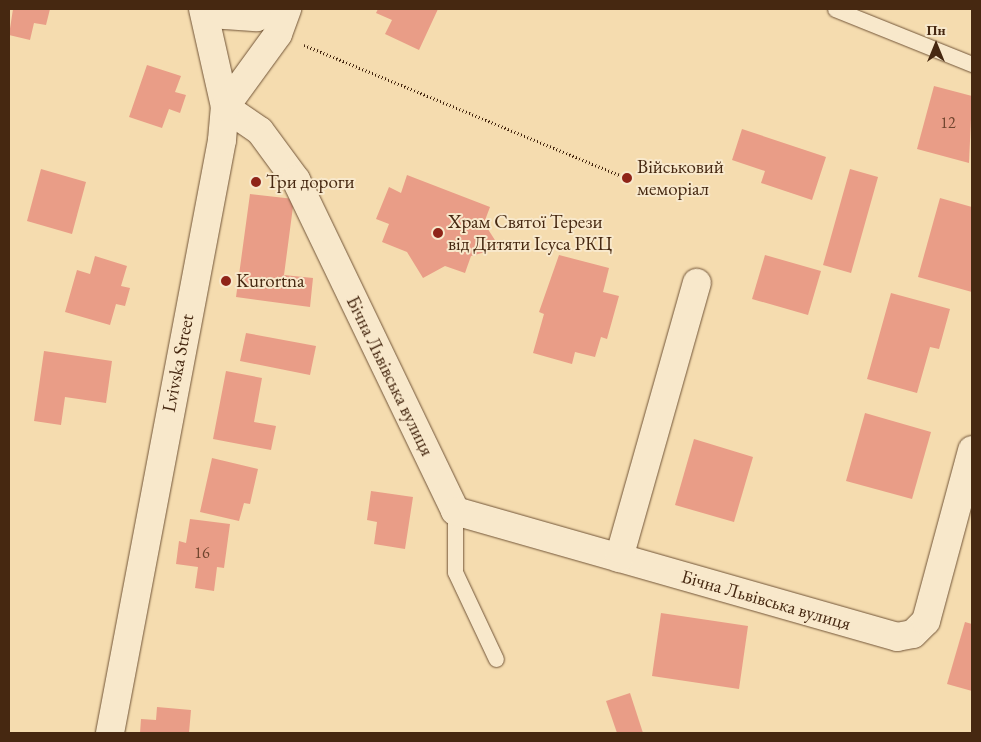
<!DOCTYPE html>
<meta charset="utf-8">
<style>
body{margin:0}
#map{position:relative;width:981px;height:742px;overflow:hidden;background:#f5dcaf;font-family:"EB Garamond",serif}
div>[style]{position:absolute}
.building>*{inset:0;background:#e99d87}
.path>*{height:3px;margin-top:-1.5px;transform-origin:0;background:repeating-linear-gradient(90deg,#462811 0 1px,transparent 0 3.5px)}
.roads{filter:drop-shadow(0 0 1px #725538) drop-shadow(0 0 1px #725538)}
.lane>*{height:15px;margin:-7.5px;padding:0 7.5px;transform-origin:7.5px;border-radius:7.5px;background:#f8e8cb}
.street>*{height:28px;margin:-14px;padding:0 14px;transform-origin:14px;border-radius:14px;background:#f8e8cb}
.secondary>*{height:28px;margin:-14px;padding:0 14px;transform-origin:14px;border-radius:14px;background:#f8e8cb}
.dots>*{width:14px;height:14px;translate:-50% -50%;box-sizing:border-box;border:2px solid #f8e8cb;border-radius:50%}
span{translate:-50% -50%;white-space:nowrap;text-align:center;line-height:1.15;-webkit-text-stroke:4px #f8e8cb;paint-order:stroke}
.number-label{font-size:16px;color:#6f452e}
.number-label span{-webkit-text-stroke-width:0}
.poi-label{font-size:19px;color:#462811}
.left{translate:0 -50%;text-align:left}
.street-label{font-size:19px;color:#462811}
.frame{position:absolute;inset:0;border:10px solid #462811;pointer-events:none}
.north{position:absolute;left:911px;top:20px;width:50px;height:50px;-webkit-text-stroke:4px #f8e8cb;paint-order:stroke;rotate:0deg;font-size:14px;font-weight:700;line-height:20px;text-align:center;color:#462811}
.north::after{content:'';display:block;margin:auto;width:18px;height:22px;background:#462811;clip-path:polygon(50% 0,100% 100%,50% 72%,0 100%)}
</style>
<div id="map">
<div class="building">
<i style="clip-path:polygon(13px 9px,50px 9px,46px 25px,34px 23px,30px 40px,9px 35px)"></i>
<i style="clip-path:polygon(378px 9px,438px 9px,419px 50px,385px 34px,392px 20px,376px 13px)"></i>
<i style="clip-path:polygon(147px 65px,181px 76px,175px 92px,186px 95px,180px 113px,169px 109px,162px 128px,129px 117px)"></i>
<i style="clip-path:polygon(934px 86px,972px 96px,969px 163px,917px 149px)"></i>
<i style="clip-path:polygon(742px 129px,826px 157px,812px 200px,761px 183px,765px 171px,732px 160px)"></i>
<i style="clip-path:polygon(41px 169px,86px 182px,72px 234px,27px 221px)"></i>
<i style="clip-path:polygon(850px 169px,878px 177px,851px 273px,823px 265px)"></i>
<i style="clip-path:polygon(407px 175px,490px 207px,484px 223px,500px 248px,471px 256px,465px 273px,445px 266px,423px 278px,407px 252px,382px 242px,389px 224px,376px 219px,389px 187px,401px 193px)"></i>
<i style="clip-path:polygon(250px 194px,294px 199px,284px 275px,313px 278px,310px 307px,236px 297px)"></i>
<i style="clip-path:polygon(940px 198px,972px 207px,972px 292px,918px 277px)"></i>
<i style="clip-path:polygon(559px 255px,609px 268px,603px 292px,619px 296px,607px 339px,601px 337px,595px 357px,575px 352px,572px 364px,533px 353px,544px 314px,539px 312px)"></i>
<i style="clip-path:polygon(765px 255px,821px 271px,808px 315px,752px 299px)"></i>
<i style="clip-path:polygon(95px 256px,127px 266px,121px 286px,130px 288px,125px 306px,116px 304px,110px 325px,65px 312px,77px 270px,90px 274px)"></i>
<i style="clip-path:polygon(891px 293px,950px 309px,939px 349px,930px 347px,917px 393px,867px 379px)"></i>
<i style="clip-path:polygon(246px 333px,316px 346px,310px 375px,240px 361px)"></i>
<i style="clip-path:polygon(44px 351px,112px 361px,106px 403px,65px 397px,61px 425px,34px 421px)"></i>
<i style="clip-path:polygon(226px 371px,262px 378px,254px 422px,276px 426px,271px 450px,213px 439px)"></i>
<i style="clip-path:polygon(865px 413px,931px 432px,912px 499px,846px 481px)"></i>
<i style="clip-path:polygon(694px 439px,753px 457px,734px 522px,675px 505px)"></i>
<i style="clip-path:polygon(212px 458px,258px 469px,250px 504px,244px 503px,239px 521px,200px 512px)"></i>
<i style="clip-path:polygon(371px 491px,413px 497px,405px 549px,374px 544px,377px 522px,367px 520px)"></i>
<i style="clip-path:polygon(190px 519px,230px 524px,224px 568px,217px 567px,214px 591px,195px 588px,198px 567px,176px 564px,179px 541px,186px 543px)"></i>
<i style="clip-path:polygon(661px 613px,748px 626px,739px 689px,652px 676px)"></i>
<i style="clip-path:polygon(965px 622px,972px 624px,972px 691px,947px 684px)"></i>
<i style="clip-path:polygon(630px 693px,643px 733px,617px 733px,606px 701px)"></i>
<i style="clip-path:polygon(157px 707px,191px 710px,189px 733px,140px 733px,141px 719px,156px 720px)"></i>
</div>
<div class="path">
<i style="left:304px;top:45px;width:349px;rotate:22.4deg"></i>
</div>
<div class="roads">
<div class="lane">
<i style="left:835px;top:9px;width:148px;rotate:21.9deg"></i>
<i style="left:455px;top:511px;width:61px;rotate:90deg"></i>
<i style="left:455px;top:572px;width:96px;rotate:64.8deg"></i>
</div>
<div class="street">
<i style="left:225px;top:107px;width:42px;rotate:34.4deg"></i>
<i style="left:260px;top:131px;width:61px;rotate:53.7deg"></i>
<i style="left:296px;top:180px;width:367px;rotate:64.3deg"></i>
<i style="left:455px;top:511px;width:460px;rotate:15.9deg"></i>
<i style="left:897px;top:637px;width:16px;rotate:-11deg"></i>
<i style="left:913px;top:634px;width:18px;rotate:-45deg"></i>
<i style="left:926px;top:621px;width:177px;rotate:-74.9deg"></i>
<i style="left:619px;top:558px;width:286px;rotate:-74.2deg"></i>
</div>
<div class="secondary">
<i style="left:203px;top:9px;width:100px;rotate:77.3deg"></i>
<i style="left:218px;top:9px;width:9px;rotate:41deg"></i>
<i style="left:225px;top:15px;width:32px;rotate:4deg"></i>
<i style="left:257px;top:17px;width:16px;rotate:-30deg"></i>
<i style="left:110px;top:733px;width:603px;rotate:-79.3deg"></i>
<i style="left:222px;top:140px;width:33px;rotate:-85deg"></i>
<i style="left:225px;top:107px;width:90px;rotate:-54deg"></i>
<i style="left:278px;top:34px;width:27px;rotate:-70deg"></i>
</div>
</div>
<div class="dots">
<i style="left:627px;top:178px;background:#8f2418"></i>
<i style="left:256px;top:182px;background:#8f2418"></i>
<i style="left:438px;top:233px;background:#8f2418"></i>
<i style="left:226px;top:281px;background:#8f2418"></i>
</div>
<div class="number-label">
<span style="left:948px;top:123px">12</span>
<span style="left:202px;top:553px">16</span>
</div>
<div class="poi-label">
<span class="left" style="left:637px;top:178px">Військовий<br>меморіал</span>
<span class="left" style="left:266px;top:182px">Три дороги</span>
<span class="left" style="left:448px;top:233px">Храм Святої Терези<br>від Дитяти Ісуса РКЦ</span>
<span class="left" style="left:236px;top:281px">Kurortna</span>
</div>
<div class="street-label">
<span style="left:178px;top:363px;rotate:-79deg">Lvivska Street</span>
<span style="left:390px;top:376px;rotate:64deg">Бічна Львівська вулиця</span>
<span style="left:766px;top:600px;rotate:16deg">Бічна Львівська вулиця</span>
</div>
<div class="frame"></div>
<div class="north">Пн</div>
</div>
